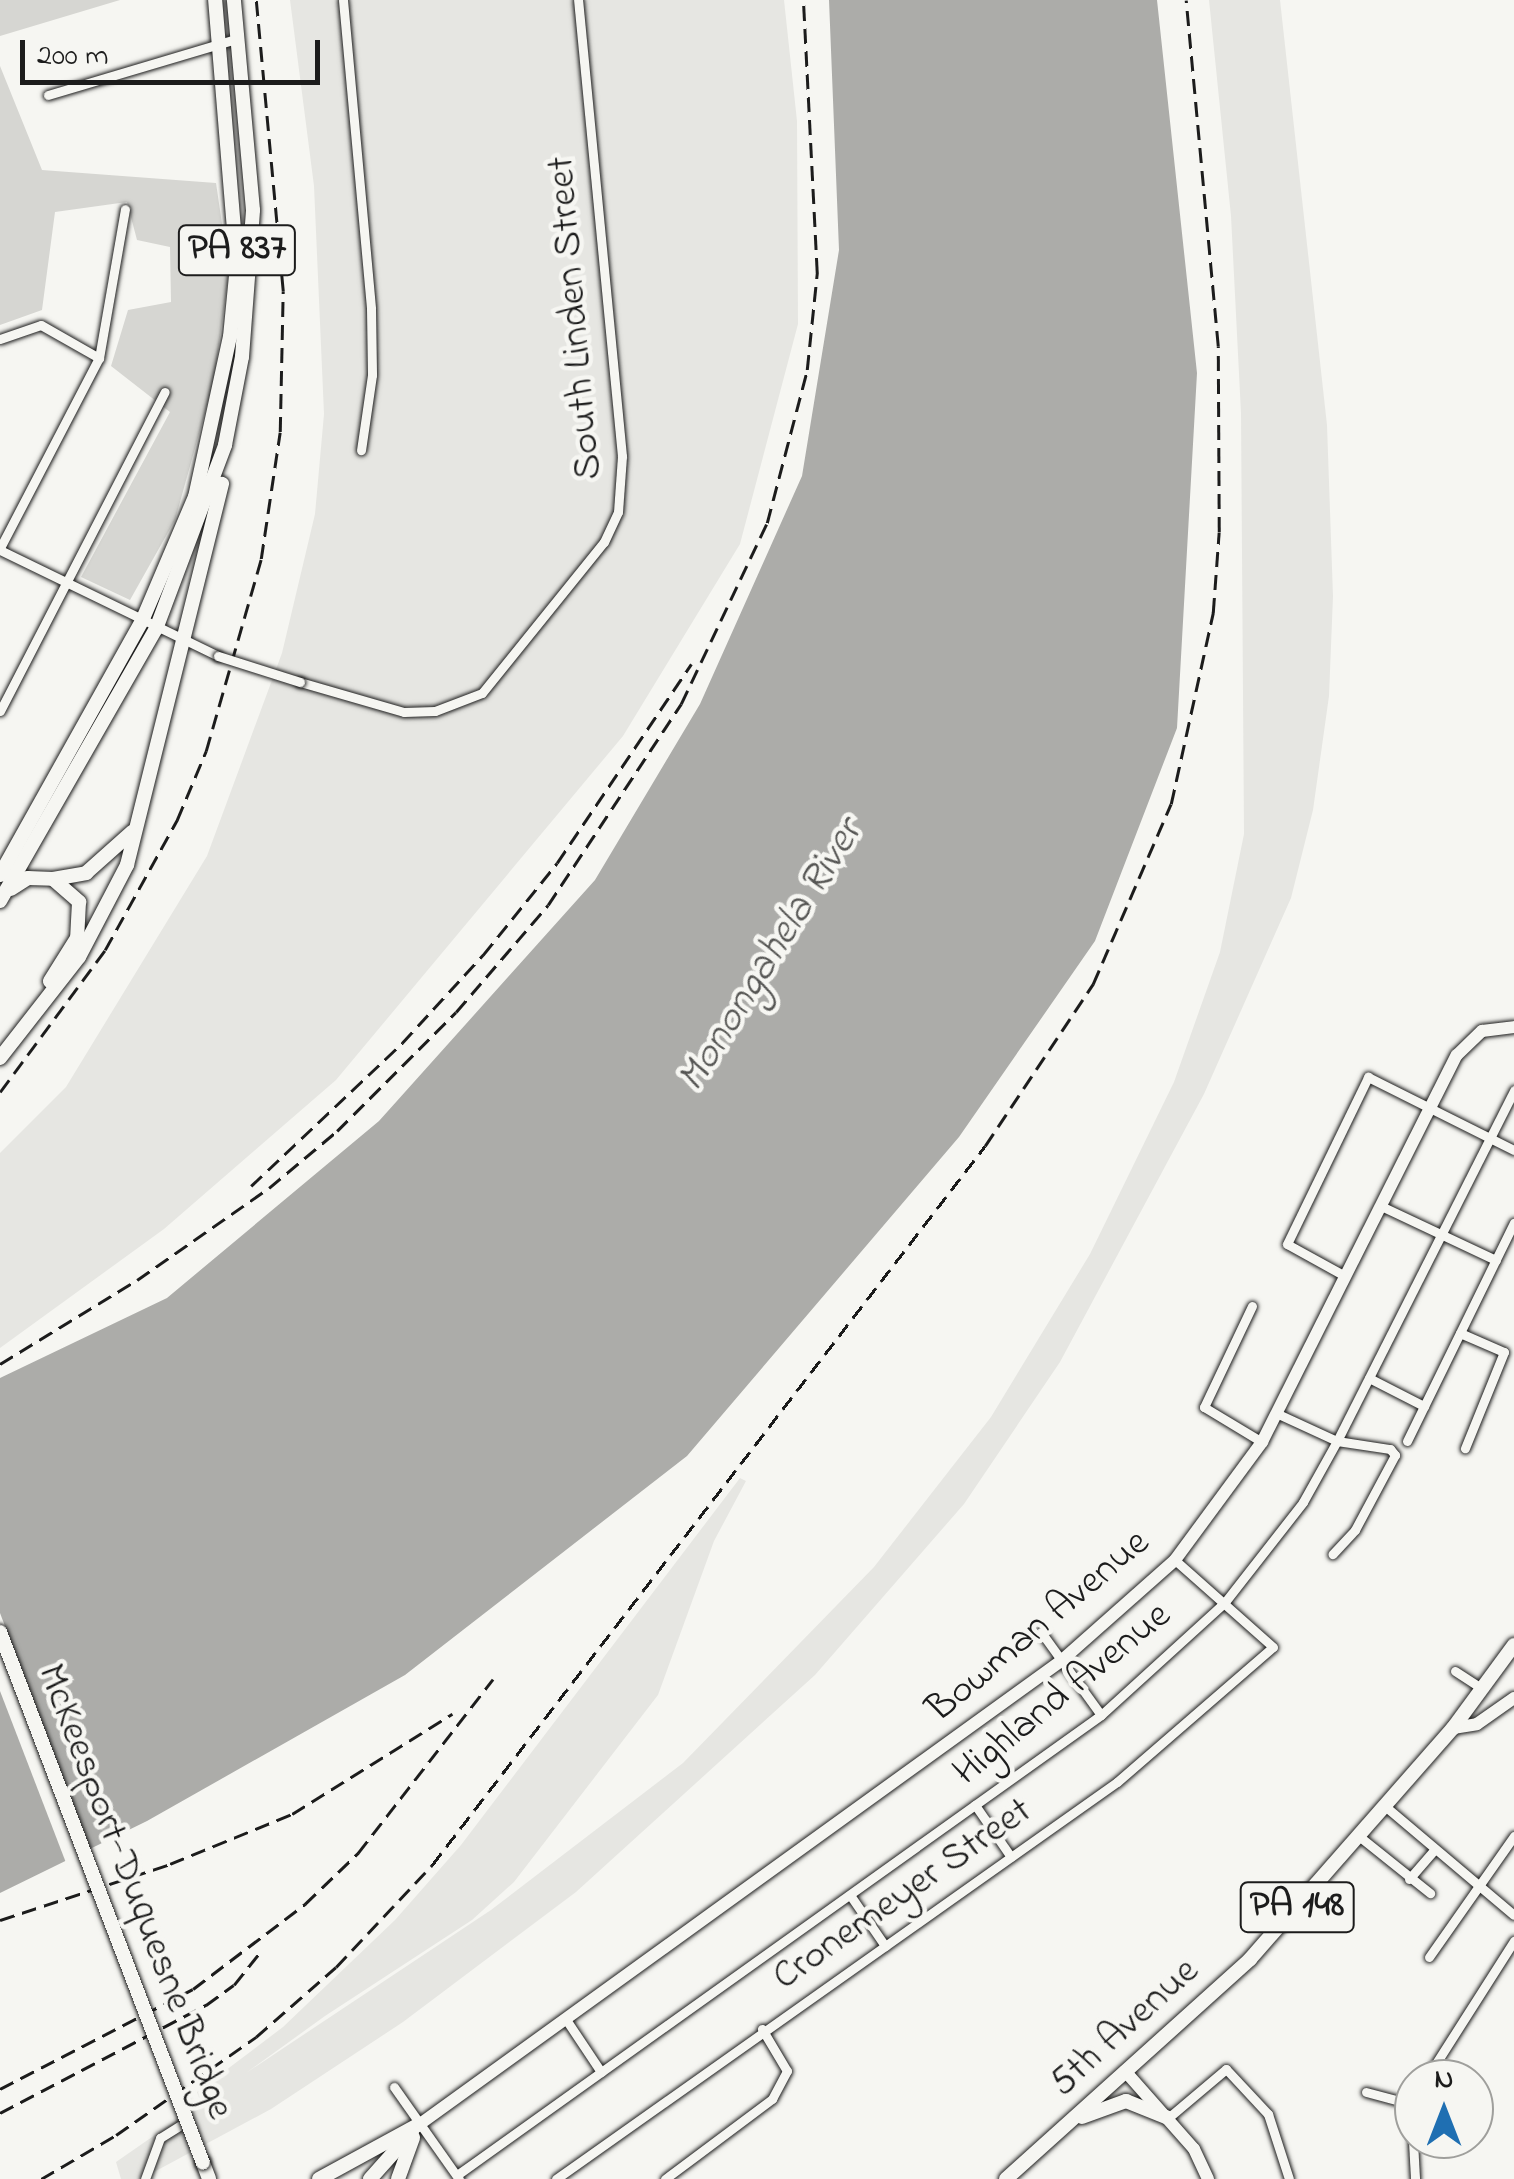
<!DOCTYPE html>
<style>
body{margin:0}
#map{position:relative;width:1514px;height:2179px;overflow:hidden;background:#f6f6f2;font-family:"Indie Flower",sans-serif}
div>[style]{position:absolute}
.built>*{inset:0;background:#e6e6e2}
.green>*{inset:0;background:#d6d6d2}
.water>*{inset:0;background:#acaca9}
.pier>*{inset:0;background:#f6f6f2}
.roads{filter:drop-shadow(0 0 2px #1c1c1c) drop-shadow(0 0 2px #1c1c1c)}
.minor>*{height:9px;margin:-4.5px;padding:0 4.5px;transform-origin:4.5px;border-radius:4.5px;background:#f6f6f2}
.secondary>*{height:12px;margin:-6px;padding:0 6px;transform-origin:6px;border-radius:6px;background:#f6f6f2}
.primary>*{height:14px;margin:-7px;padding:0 7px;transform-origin:7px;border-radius:7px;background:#f6f6f2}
.rail>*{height:2.5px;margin-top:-1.25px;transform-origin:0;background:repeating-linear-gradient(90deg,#1c1c1c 0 15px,transparent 0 23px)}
.bridges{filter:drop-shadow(0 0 2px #1c1c1c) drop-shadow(0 0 2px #1c1c1c)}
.minor-bridge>*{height:9px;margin:-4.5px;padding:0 4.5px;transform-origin:4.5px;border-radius:4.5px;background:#f6f6f2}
.primary-bridge>*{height:14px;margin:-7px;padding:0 7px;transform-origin:7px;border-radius:7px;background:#f6f6f2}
span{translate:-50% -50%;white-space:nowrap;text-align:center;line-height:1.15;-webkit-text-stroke:9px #f6f6f2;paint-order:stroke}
.shield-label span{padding:2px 8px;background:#f6f6f2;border:2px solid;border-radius:8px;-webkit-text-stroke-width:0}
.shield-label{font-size:38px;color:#1c1c1c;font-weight:700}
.street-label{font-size:40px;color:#1c1c1c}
.water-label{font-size:42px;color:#565654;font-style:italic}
.north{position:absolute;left:1394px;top:2059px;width:100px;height:100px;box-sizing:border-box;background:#f6f6f2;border:2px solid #9f9f9c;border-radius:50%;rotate:0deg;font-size:28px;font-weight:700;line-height:40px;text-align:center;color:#1c1c1c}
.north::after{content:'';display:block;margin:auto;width:35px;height:45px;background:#1f6fb2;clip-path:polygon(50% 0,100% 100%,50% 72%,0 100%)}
.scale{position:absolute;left:20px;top:40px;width:300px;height:45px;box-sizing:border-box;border:5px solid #1c1c1c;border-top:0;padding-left:12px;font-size:30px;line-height:35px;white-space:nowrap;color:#1c1c1c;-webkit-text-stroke:8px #f6f6f2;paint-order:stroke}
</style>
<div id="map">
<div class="built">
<i style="clip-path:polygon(290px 0,784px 0,797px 121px,798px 324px,740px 544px,623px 736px,336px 1080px,164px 1229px,0 1348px,0 1153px,66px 1087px,207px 856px,282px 653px,315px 514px,324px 414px,314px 186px)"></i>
<i style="clip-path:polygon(1209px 0,1280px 0,1327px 425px,1333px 596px,1329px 696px,1313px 810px,1291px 898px,1204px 1094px,1060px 1362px,964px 1504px,815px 1675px,576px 1892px,403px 2022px,271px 2109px,141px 2179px,121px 2179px,116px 2162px,201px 2103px,197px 2092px,283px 2027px,395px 1920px,461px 1845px,740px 1478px,746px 1481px,714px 1541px,658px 1695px,514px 1882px,472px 1920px,325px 2016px,246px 2073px,491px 1910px,683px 1763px,874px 1567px,991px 1417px,1090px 1254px,1174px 1082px,1220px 952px,1244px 834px,1241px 413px,1231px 216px)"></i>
</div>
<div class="green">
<i style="clip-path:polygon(0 0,120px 0,0 36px)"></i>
<i style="clip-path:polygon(0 66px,42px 170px,216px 183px,229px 271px,214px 380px,175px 520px,130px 600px,81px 577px,170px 412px,111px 366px,128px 310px,171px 302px,170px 247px,137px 240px,127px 202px,55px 212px,42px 310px,0 325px)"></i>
</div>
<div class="water">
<i style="clip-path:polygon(829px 0,1157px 0,1197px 373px,1177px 728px,1095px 941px,959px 1137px,687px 1456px,405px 1675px,147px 1821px,0 1893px,0 1378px,167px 1298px,379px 1121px,595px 880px,700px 704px,802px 476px,839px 250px)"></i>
</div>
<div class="pier">
<i style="clip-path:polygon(0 1613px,92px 1855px,68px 1868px,0 1691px)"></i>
</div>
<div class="roads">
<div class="minor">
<i style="left:343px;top:0;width:310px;rotate:84.8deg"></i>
<i style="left:371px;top:309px;width:66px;rotate:89.1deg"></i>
<i style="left:372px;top:375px;width:76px;rotate:98.3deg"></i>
<i style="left:48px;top:95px;width:199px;rotate:-16.6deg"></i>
<i style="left:0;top:339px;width:43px;rotate:-18.9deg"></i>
<i style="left:41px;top:325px;width:67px;rotate:29.6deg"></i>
<i style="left:0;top:548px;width:214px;rotate:-62.5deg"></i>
<i style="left:99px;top:358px;width:151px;rotate:-80.1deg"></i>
<i style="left:0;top:550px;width:242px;rotate:25.9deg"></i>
<i style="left:300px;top:682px;width:108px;rotate:16.1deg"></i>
<i style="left:404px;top:712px;width:31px;rotate:-2deg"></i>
<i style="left:435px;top:711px;width:50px;rotate:-21deg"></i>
<i style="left:482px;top:693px;width:194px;rotate:-51.1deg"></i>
<i style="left:604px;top:542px;width:33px;rotate:-65deg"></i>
<i style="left:618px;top:512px;width:56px;rotate:-85.9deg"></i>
<i style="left:622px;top:456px;width:458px;rotate:-95.5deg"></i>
<i style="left:0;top:711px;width:359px;rotate:-62.7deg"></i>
<i style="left:1381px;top:1206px;width:127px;rotate:25.2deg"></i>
<i style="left:1345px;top:1276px;width:66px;rotate:-151.1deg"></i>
<i style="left:1287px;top:1244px;width:186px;rotate:-64.1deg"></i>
<i style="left:1368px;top:1077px;width:163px;rotate:26.6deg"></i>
<i style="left:1252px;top:1306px;width:112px;rotate:115.4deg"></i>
<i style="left:1204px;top:1407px;width:68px;rotate:31.1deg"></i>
<i style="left:1460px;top:1333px;width:48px;rotate:23.4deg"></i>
<i style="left:1504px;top:1352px;width:104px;rotate:112.1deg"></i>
<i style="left:1369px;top:1378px;width:62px;rotate:27deg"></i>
<i style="left:1276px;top:1413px;width:67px;rotate:24.7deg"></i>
<i style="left:1337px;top:1441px;width:54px;rotate:8.6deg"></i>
<i style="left:1390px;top:1449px;width:8px;rotate:50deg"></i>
<i style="left:1395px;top:1455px;width:85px;rotate:118.1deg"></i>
<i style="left:1355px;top:1530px;width:33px;rotate:133deg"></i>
<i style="left:1407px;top:1441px;width:243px;rotate:-63.9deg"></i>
<i style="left:1041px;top:1632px;width:102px;rotate:54.1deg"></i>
<i style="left:1455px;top:1671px;width:33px;rotate:33deg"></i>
<i style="left:975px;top:1805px;width:63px;rotate:55.3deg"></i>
<i style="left:1386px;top:1807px;width:167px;rotate:40.2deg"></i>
<i style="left:1360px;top:1837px;width:90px;rotate:38.7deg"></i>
<i style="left:1409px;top:1879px;width:38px;rotate:-49deg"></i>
<i style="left:850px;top:1895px;width:62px;rotate:55.5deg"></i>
<i style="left:1429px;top:1957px;width:148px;rotate:-54.9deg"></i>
<i style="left:565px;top:2018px;width:65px;rotate:56.3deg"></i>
<i style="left:1426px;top:2079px;width:164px;rotate:-57.5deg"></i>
<i style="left:394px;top:2087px;width:113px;rotate:54.8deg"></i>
<i style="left:1366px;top:2092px;width:47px;rotate:14.9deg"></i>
<i style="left:1411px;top:2104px;width:75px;rotate:86.9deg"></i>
<i style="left:1168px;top:2118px;width:76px;rotate:-40.2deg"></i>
<i style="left:1226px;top:2069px;width:62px;rotate:47deg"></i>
<i style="left:1268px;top:2114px;width:68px;rotate:72.1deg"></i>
<i style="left:457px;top:2175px;width:791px;rotate:-35.54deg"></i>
<i style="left:1101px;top:1715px;width:168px;rotate:-42.3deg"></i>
<i style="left:1225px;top:1602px;width:127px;rotate:-52deg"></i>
<i style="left:1303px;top:1502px;width:70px;rotate:-60.9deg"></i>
<i style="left:1337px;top:1441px;width:393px;rotate:-63.2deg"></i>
<i style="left:145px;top:2179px;width:44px;rotate:-69.9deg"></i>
<i style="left:160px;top:2138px;width:28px;rotate:-32deg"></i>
<i style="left:556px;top:2179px;width:687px;rotate:-35.29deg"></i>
<i style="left:1117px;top:1782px;width:206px;rotate:-40.9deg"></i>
<i style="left:1273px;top:1647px;width:131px;rotate:-138.4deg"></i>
<i style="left:665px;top:2179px;width:134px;rotate:-36.8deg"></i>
<i style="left:772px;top:2099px;width:32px;rotate:-62deg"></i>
<i style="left:787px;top:2071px;width:49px;rotate:-120.8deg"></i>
</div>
<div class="secondary">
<i style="left:1453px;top:1728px;width:24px;rotate:-9deg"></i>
<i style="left:1477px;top:1724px;width:45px;rotate:-35.1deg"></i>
<i style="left:1125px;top:2071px;width:104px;rotate:48.5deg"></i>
<i style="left:1194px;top:2149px;width:33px;rotate:65deg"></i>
<i style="left:420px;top:2124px;width:791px;rotate:-35.84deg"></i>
<i style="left:1061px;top:1661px;width:152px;rotate:-41.5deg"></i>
<i style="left:1175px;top:1560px;width:147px;rotate:-53.6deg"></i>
<i style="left:1262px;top:1442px;width:433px;rotate:-63.3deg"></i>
<i style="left:1457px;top:1055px;width:35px;rotate:-44deg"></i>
<i style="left:1482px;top:1031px;width:32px;rotate:-7deg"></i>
</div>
<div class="primary">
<i style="left:0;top:875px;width:291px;rotate:-60.8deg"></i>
<i style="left:142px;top:621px;width:135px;rotate:-66.9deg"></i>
<i style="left:195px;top:497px;width:164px;rotate:-77.7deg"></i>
<i style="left:230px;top:337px;width:71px;rotate:-84.4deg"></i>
<i style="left:237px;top:266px;width:267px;rotate:-94.7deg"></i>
<i style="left:53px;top:879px;width:34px;rotate:-10deg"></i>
<i style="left:86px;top:873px;width:62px;rotate:-41.7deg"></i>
<i style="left:11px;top:889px;width:20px;rotate:-33deg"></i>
<i style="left:28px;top:878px;width:25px;rotate:2deg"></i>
<i style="left:53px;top:879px;width:35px;rotate:41deg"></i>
<i style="left:79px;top:902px;width:36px;rotate:93deg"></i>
<i style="left:77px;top:938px;width:51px;rotate:122.1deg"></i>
<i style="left:0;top:901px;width:314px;rotate:-60.2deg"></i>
<i style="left:156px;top:629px;width:197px;rotate:-69.4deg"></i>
<i style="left:225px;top:445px;width:90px;rotate:-79.1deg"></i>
<i style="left:242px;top:357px;width:147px;rotate:-85.7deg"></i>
<i style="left:253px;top:210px;width:211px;rotate:-95.2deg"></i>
<i style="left:0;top:1058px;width:128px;rotate:-52deg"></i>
<i style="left:79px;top:957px;width:104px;rotate:-62.4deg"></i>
<i style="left:127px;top:865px;width:393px;rotate:-76deg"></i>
<i style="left:1082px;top:2117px;width:47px;rotate:-20deg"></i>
<i style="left:1126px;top:2101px;width:45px;rotate:22deg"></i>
<i style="left:203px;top:2163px;width:17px;rotate:69deg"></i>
<i style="left:319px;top:2179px;width:115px;rotate:-28.6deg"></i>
<i style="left:370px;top:2179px;width:63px;rotate:-48.2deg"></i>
<i style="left:398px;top:2179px;width:44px;rotate:-69.9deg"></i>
<i style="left:1006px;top:2179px;width:329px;rotate:-42deg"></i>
<i style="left:1250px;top:1959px;width:308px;rotate:-48.7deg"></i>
<i style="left:1453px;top:1728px;width:103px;rotate:-53.7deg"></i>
</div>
</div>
<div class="rail">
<i style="left:0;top:1092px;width:177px;rotate:-53.5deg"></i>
<i style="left:105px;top:950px;width:149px;rotate:-61deg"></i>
<i style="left:177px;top:820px;width:75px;rotate:-67.2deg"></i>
<i style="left:206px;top:751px;width:200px;rotate:-74deg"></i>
<i style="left:261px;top:559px;width:128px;rotate:-81.5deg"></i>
<i style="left:280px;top:432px;width:141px;rotate:-88.8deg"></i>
<i style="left:283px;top:291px;width:292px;rotate:-95.3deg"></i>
<i style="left:251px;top:1186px;width:208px;rotate:-43.4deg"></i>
<i style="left:402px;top:1043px;width:120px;rotate:-47.4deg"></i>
<i style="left:483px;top:955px;width:118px;rotate:-51.2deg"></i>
<i style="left:557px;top:863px;width:240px;rotate:-56deg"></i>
<i style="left:0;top:1364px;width:161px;rotate:-31.5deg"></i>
<i style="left:137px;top:1280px;width:161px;rotate:-34.9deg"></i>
<i style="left:269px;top:1188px;width:89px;rotate:-40deg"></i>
<i style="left:337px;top:1131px;width:168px;rotate:-45deg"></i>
<i style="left:456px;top:1012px;width:141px;rotate:-49.3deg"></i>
<i style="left:548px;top:905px;width:241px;rotate:-56.5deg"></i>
<i style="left:681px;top:704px;width:200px;rotate:-64.6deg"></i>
<i style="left:767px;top:523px;width:158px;rotate:-75.3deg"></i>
<i style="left:807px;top:370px;width:98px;rotate:-84.1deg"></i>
<i style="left:817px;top:273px;width:273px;rotate:-92.9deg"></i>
<i style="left:0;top:1920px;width:179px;rotate:-18.2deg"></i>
<i style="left:170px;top:1864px;width:132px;rotate:-22.3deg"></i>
<i style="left:292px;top:1814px;width:189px;rotate:-32deg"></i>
<i style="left:0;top:2089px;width:217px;rotate:-27.4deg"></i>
<i style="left:193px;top:1989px;width:141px;rotate:-37.2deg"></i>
<i style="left:305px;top:1904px;width:74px;rotate:-43.9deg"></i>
<i style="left:358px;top:1853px;width:220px;rotate:-52.2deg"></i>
<i style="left:0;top:2113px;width:233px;rotate:-27.7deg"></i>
<i style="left:206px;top:2005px;width:34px;rotate:-36deg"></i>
<i style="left:234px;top:1985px;width:43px;rotate:-51.5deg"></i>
<i style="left:41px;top:2179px;width:87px;rotate:-30.4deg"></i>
<i style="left:116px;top:2135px;width:171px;rotate:-35deg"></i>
<i style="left:256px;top:2037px;width:106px;rotate:-41.2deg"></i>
<i style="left:336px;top:1967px;width:140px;rotate:-46.7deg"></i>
<i style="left:432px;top:1865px;width:907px;rotate:-52.44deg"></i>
<i style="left:985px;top:1146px;width:195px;rotate:-56.3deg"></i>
<i style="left:1093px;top:984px;width:196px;rotate:-66.6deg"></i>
<i style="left:1171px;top:804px;width:196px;rotate:-77.6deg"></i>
<i style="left:1213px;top:613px;width:81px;rotate:-85.8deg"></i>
<i style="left:1219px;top:532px;width:186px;rotate:-90.3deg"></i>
<i style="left:1218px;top:346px;width:347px;rotate:-95.3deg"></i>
</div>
<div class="bridges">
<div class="minor-bridge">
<i style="left:218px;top:656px;width:86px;rotate:17.6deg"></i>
</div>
<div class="primary-bridge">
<i style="left:0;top:1632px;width:568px;rotate:69.08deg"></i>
</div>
</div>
<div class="shield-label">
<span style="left:237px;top:250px">PA 837</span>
<span style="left:1297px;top:1907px">PA 148</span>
</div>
<div class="street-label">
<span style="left:576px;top:318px;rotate:-95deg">South Linden Street</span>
<span style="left:1039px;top:1627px;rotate:-40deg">Bowman Avenue</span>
<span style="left:1063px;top:1695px;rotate:-39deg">Highland Avenue</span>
<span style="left:134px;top:1892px;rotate:69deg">McKeesport-Duquesne Bridge</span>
<span style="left:903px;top:1895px;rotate:-35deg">Cronemeyer Street</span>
<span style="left:1125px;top:2028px;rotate:-42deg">5th Avenue</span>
</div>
<div class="water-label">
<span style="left:771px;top:956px;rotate:-58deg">Monongahela River</span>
</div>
<div class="north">N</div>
<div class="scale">200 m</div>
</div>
